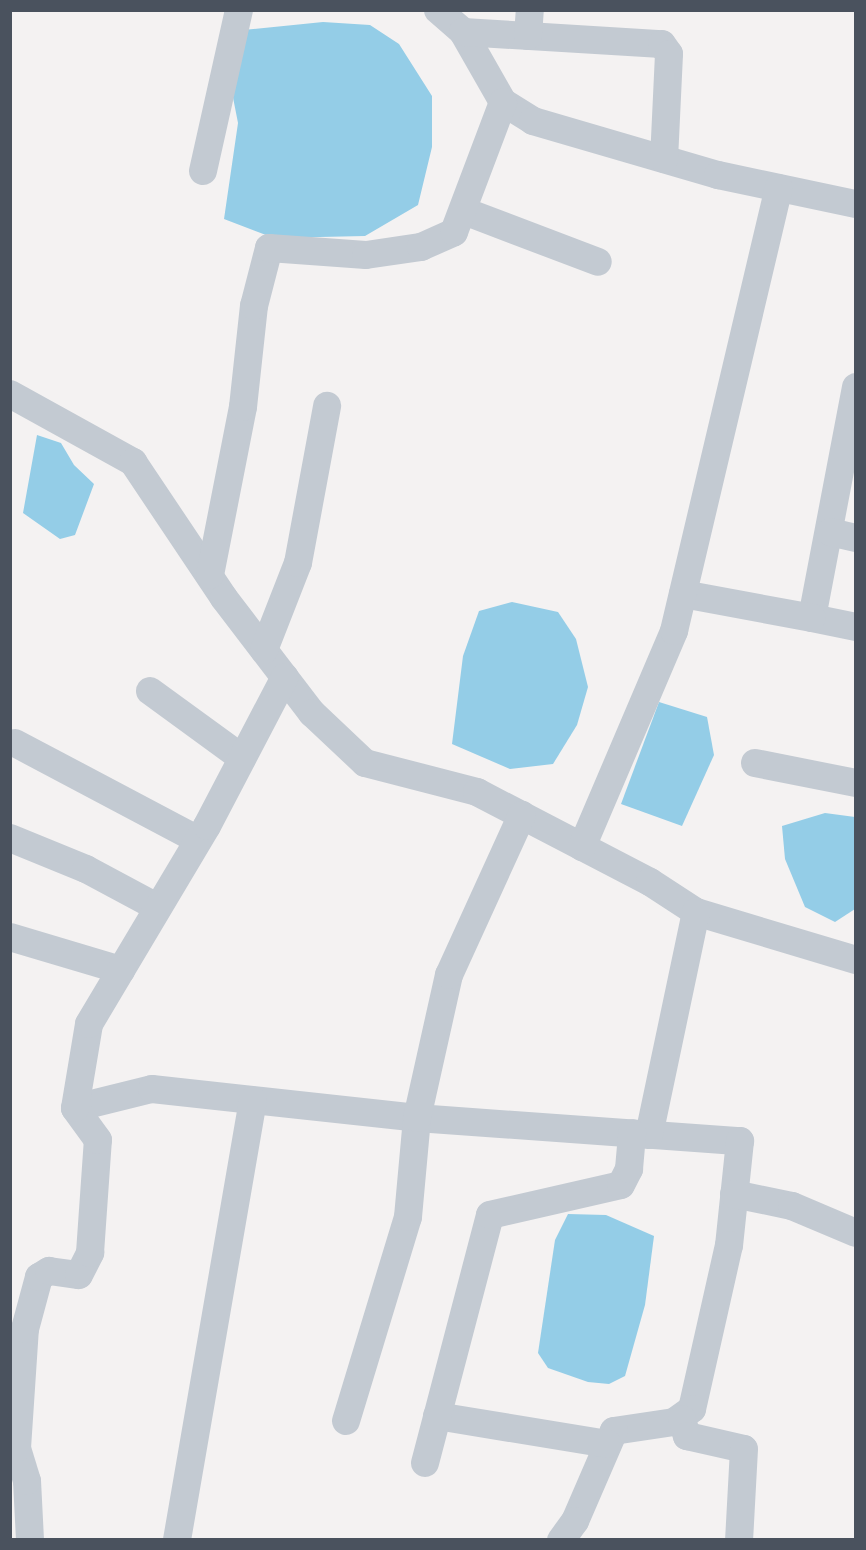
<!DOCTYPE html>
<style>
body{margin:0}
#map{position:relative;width:866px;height:1550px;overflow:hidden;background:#f4f2f2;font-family:"Varela Round",sans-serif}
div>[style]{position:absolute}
.water>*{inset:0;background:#94cde7}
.street>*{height:28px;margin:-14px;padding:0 14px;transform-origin:14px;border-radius:14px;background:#c3cad2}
span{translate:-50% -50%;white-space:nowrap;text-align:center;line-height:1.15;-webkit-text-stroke:4.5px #fff;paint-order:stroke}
.frame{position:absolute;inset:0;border:12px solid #4a525e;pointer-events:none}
</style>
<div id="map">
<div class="water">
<i style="clip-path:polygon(323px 22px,370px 25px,399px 44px,432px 96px,432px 147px,418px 205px,365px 236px,274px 238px,224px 219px,238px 123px,228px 72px,243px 30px)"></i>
<i style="clip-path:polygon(37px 435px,61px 443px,74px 465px,94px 484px,75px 535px,60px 539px,23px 513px)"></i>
<i style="clip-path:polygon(512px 602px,558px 612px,576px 639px,588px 687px,577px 725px,553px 764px,510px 769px,452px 744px,463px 656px,479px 611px)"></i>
<i style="clip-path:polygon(659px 702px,707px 717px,714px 755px,682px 826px,621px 804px)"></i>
<i style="clip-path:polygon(825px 813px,855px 817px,855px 909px,835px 922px,805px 907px,785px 859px,782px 826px)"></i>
<i style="clip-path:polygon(568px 1214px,606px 1215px,654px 1236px,645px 1305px,625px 1376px,609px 1384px,588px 1382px,548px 1368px,538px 1353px,555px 1240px)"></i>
</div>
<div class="street">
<i style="left:438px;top:10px;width:33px;rotate:41deg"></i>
<i style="left:463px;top:32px;width:81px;rotate:60.3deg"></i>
<i style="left:503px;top:102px;width:36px;rotate:32deg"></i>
<i style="left:533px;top:121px;width:193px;rotate:16.3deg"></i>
<i style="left:718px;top:175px;width:141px;rotate:11.9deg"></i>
<i style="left:463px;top:32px;width:199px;rotate:3.5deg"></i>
<i style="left:662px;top:44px;width:12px;rotate:55deg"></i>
<i style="left:669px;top:54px;width:105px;rotate:92.7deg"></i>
<i style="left:528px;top:36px;width:26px;rotate:-86deg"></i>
<i style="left:203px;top:171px;width:165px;rotate:-77.4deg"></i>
<i style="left:464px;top:211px;width:143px;rotate:20.8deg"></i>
<i style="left:856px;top:387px;width:235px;rotate:100.8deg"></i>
<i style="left:812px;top:618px;width:45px;rotate:11.6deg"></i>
<i style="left:10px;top:394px;width:141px;rotate:28.9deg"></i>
<i style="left:133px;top:462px;width:164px;rotate:56.2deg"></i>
<i style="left:224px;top:598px;width:145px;rotate:52.6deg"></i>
<i style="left:312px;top:713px;width:73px;rotate:43.3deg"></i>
<i style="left:365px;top:763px;width:116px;rotate:14.5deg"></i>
<i style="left:477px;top:792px;width:195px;rotate:27.5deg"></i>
<i style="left:650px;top:882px;width:55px;rotate:33.1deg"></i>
<i style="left:696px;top:912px;width:167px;rotate:16.7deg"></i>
<i style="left:830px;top:532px;width:27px;rotate:13deg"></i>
<i style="left:210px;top:575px;width:171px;rotate:-78.9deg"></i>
<i style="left:243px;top:407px;width:102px;rotate:-83.8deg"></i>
<i style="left:254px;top:306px;width:60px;rotate:-75.5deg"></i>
<i style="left:269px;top:248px;width:97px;rotate:4.1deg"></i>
<i style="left:366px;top:255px;width:56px;rotate:-8.3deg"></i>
<i style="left:421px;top:247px;width:36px;rotate:-24deg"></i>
<i style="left:454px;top:232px;width:139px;rotate:-69.3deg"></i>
<i style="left:683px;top:594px;width:131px;rotate:10.5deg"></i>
<i style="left:264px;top:650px;width:93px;rotate:-68.7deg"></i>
<i style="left:298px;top:563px;width:160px;rotate:-79.5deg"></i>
<i style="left:150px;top:691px;width:114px;rotate:36.1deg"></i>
<i style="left:15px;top:743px;width:207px;rotate:27.9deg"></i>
<i style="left:755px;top:763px;width:103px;rotate:11.2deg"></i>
<i style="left:10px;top:838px;width:82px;rotate:22.2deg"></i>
<i style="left:86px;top:869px;width:81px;rotate:28.2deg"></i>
<i style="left:582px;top:847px;width:235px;rotate:-66.9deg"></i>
<i style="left:674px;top:631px;width:455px;rotate:-76.7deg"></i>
<i style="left:10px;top:937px;width:116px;rotate:16.6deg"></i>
<i style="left:75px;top:1108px;width:79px;rotate:-13.9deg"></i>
<i style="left:152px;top:1089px;width:267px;rotate:6.2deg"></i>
<i style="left:417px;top:1118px;width:324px;rotate:4.1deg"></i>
<i style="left:740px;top:1141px;width:105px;rotate:96deg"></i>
<i style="left:729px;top:1245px;width:168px;rotate:102.7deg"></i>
<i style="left:692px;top:1409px;width:22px;rotate:144deg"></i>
<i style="left:674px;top:1422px;width:61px;rotate:171.5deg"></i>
<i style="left:614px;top:1431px;width:98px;rotate:113.4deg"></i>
<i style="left:575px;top:1521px;width:24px;rotate:126deg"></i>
<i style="left:649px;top:1135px;width:228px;rotate:-78.1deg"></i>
<i style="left:734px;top:1194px;width:59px;rotate:11.7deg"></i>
<i style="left:792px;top:1206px;width:69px;rotate:22.9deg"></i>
<i style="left:437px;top:1416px;width:173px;rotate:9.3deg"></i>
<i style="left:682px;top:1419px;width:18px;rotate:74deg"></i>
<i style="left:687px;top:1436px;width:58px;rotate:12.8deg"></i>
<i style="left:744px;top:1449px;width:91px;rotate:93.1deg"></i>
<i style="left:346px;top:1421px;width:213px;rotate:-73.1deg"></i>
<i style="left:408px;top:1217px;width:99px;rotate:-84.8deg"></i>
<i style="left:417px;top:1118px;width:147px;rotate:-77.4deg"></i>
<i style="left:449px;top:975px;width:176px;rotate:-65.5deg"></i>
<i style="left:425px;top:1463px;width:256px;rotate:-75.3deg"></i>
<i style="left:490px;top:1215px;width:134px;rotate:-12.9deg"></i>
<i style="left:621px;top:1185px;width:18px;rotate:-63deg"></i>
<i style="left:629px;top:1169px;width:36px;rotate:-85deg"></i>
<i style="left:30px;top:1540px;width:59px;rotate:-92.9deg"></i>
<i style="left:27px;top:1481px;width:34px;rotate:-107deg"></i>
<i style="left:17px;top:1448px;width:119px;rotate:-86.2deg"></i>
<i style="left:25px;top:1329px;width:54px;rotate:-74.9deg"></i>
<i style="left:39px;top:1277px;width:12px;rotate:-31deg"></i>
<i style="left:49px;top:1271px;width:30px;rotate:8deg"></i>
<i style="left:79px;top:1275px;width:25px;rotate:-63deg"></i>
<i style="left:90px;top:1253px;width:113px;rotate:-86deg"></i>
<i style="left:98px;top:1140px;width:39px;rotate:-126deg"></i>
<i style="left:75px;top:1108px;width:85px;rotate:-80.5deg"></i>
<i style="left:89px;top:1024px;width:230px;rotate:-59.2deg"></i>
<i style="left:207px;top:826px;width:168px;rotate:-62.4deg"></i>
<i style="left:177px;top:1540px;width:446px;rotate:-80.2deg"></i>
</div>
<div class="frame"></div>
</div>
